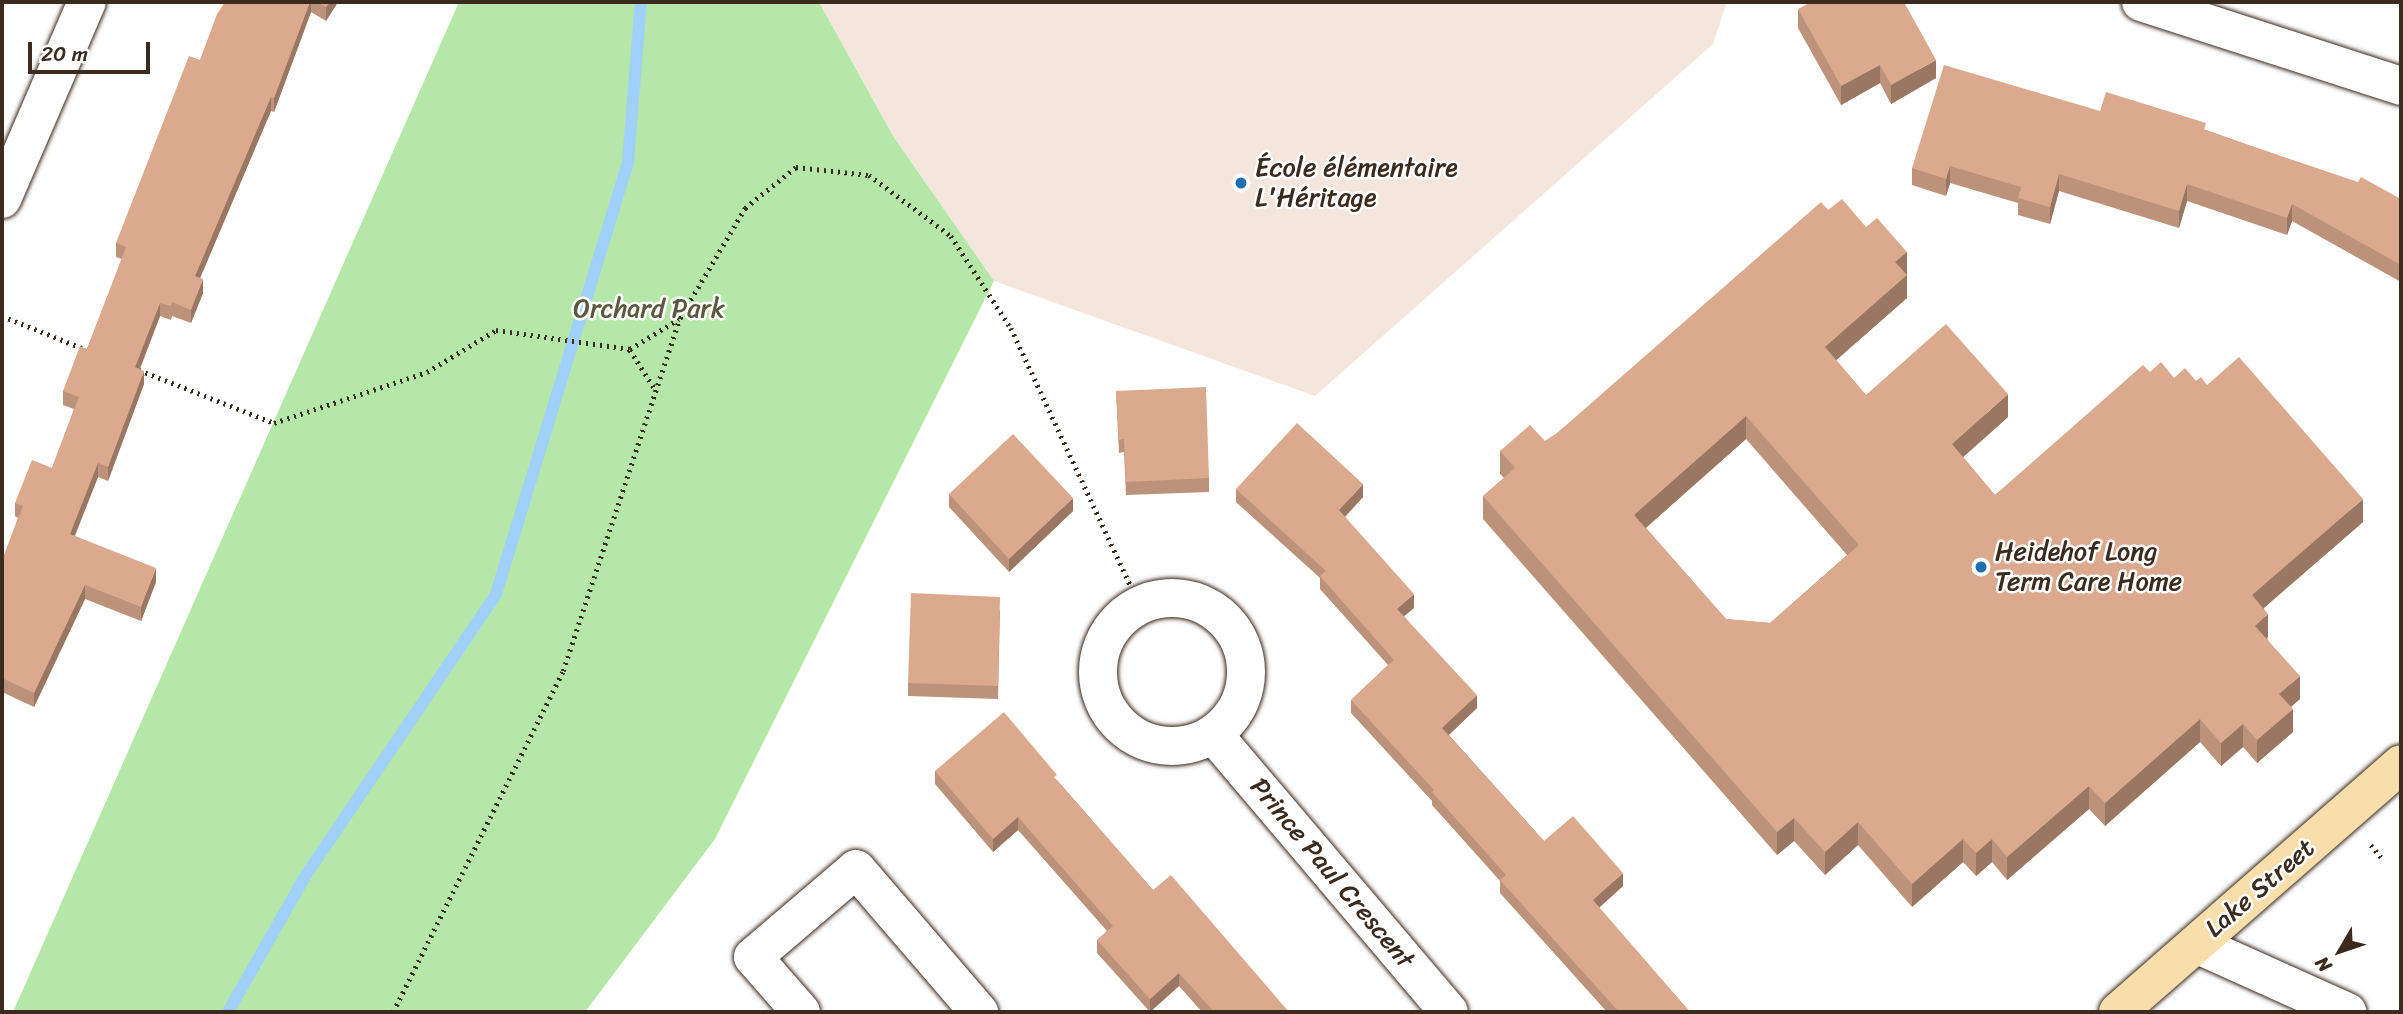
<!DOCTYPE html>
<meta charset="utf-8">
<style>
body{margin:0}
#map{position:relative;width:2403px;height:1014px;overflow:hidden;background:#fff;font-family:Sriracha,sans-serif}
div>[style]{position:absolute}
.built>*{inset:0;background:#f4e6dd}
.green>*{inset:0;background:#b4e7a8}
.stream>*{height:12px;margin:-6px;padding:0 6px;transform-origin:6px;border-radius:6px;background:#a1d0fd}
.path>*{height:4.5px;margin-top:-2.25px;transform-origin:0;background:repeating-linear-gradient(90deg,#3b2a1e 0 2px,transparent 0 7px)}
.roads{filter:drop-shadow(0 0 2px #3b2a1e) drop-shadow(0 0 2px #3b2a1e)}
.minor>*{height:38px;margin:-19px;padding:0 19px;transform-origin:19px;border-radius:19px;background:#fff}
.minor>.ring{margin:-19px;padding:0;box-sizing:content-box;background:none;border:38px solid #fff;border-radius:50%}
.major>*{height:38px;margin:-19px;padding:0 19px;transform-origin:19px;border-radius:19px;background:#f8deab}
.wall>*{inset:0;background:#bc927a}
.shaded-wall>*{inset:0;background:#997763}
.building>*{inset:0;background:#dbaa8e}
.dots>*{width:19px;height:19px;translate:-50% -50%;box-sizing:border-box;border:4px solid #fff;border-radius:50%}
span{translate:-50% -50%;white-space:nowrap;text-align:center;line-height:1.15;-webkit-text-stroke:5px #fff;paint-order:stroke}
.poi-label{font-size:26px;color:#3b2a1e}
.left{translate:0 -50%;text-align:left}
.park-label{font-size:26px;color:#595940}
.street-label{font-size:26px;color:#3b2a1e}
.frame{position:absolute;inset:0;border:4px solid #3b2a1e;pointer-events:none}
.north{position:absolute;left:2305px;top:916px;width:70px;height:70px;-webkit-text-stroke:5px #fff;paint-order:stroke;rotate:231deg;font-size:19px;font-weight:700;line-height:28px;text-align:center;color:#3b2a1e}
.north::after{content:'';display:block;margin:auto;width:24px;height:32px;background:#3b2a1e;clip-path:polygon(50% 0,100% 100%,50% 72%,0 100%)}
.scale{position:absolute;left:28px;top:42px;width:122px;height:32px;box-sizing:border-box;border:4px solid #3b2a1e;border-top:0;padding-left:9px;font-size:21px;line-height:24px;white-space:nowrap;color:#3b2a1e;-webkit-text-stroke:5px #fff;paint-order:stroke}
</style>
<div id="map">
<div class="built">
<i style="clip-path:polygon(819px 2px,1727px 2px,1713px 44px,1315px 396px,994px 281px,893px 136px)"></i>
</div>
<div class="green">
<i style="clip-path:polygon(459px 2px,819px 2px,893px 136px,994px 281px,715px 839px,585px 1012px,13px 1012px)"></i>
</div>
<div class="stream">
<i style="left:228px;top:1012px;width:154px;rotate:-60.4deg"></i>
<i style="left:304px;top:878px;width:343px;rotate:-55.9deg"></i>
<i style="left:496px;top:594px;width:452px;rotate:-73deg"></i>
<i style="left:628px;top:162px;width:161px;rotate:-85.4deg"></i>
</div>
<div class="path">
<i style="left:2px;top:316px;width:86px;rotate:21.8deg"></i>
<i style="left:630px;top:350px;width:46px;rotate:57.3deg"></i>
<i style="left:139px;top:370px;width:145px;rotate:21.4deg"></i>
<i style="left:274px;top:423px;width:161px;rotate:-18.4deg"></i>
<i style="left:427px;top:372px;width:81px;rotate:-31.3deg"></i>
<i style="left:496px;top:330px;width:135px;rotate:8.1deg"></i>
<i style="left:630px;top:349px;width:57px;rotate:-31.5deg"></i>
<i style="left:2371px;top:845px;width:16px;rotate:50deg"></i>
<i style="left:393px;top:1012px;width:381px;rotate:-63.5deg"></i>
<i style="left:563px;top:671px;width:372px;rotate:-71.7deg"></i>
<i style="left:680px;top:318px;width:128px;rotate:-59.4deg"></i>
<i style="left:745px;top:208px;width:65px;rotate:-38.8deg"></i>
<i style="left:796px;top:167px;width:73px;rotate:6.3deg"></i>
<i style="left:869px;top:175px;width:102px;rotate:36.6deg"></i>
<i style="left:951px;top:236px;width:110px;rotate:56.9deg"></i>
<i style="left:1011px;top:328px;width:304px;rotate:65.1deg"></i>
</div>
<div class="roads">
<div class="minor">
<i style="left:2141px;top:2px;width:273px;rotate:17.9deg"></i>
<i style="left:2px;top:199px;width:215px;rotate:-66.7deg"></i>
<i class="ring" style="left:1098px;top:598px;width:110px;height:110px"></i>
<i style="left:1214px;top:735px;width:363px;rotate:49.7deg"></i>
<i style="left:2196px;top:944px;width:166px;rotate:24.2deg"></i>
<i style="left:801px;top:1012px;width:73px;rotate:-131.1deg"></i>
<i style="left:753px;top:957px;width:135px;rotate:-40.5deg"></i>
<i style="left:856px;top:869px;width:189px;rotate:49.3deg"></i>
</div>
<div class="major">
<i style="left:2118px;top:1012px;width:376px;rotate:-41.2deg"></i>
</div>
</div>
<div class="wall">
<i style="clip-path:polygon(225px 2px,338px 2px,326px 21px,311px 12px,274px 112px,271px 111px,200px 278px,203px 293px,191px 323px,172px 316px,171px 320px,160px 316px,140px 369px,144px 384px,108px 481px,98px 477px,75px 536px,156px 582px,141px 621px,85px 599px,34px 707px,2px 692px,2px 561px,18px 518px,15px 516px,15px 503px,52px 468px,74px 409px,63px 405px,63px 391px,87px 349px,122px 259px,116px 257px,116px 243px,200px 60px)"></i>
<i style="clip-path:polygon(1798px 9px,1936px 78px,1891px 104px,1880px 83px,1841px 105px,1798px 28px)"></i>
<i style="clip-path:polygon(2100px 111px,2206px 130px,2401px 199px,2401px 282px,2292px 221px,2287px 235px,2187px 201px,2179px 228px,2059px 191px,2050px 224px,2018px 215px,2018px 203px,1950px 183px,1946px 196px,1912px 185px,1912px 168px)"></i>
<i style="clip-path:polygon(evenodd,1828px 210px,1866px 227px,1907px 252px,1907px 298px,1836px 360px,1866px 395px,2008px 417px,1963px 457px,1995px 495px,2150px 372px,2174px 378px,2196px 381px,2207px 385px,2363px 522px,2264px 608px,2268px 637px,2267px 638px,2300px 699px,2291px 707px,2293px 732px,2257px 763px,2243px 747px,2221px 766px,2200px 742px,2105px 826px,2089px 809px,2007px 880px,1992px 862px,1976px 876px,1963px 862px,1912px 907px,1858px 845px,1825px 875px,1794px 841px,1777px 855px,1483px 519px,1483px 496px,1504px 478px,1500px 474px,1500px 451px,1545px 441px,1556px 434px,1828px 210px,1746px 439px,1847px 555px,1770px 623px,1726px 619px,1646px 528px,1746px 439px)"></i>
<i style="clip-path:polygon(1116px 391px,1209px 478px,1209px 492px,1126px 495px,1124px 452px,1119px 453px)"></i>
<i style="clip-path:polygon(1236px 489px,1363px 497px,1345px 517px,1414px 608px,1404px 616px,1477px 708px,1449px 735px,1544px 841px,1623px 886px,1599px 908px,1690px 1012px,1607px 1012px,1500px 893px,1500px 881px,1432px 805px,1432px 801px,1351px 713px,1351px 700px,1388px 665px,1320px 589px,1320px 578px,1236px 502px)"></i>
<i style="clip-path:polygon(949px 494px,1073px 511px,1009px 572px,949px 507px)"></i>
<i style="clip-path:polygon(1000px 610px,998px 699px,908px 696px,908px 683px)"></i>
<i style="clip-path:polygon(935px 771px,1057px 780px,1153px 890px,1289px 1012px,1202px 1012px,1179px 986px,1150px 1012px,1097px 953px,1097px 940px,1107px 931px,1018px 830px,993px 852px,935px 784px)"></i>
</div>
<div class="shaded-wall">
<i style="clip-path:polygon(310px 2px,311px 2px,311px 12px,274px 112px,274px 98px)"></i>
<i style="clip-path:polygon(330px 2px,338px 2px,326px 21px,326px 7px)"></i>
<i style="clip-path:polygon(1936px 60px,1936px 78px,1891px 104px,1891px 85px)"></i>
<i style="clip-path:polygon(1880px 65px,1880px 83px,1841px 105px,1841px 86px)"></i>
<i style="clip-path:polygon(271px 97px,271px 111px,195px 290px,195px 276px)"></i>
<i style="clip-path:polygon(1950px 166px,1950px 183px,1946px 196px,1946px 179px)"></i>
<i style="clip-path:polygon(2059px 174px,2059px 191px,2050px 224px,2050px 207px)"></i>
<i style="clip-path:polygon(2187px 184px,2187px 201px,2179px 228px,2179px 211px)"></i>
<i style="clip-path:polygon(2292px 204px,2292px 221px,2287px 235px,2287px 218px)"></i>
<i style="clip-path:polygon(1907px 252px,1907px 298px,1825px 370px,1825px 347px,1895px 262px)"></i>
<i style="clip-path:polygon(203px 279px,203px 293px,191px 323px,191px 310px)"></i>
<i style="clip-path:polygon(160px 303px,160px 316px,135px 381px,135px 367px)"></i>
<i style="clip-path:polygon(144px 371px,144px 384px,108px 481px,108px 467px)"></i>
<i style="clip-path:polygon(2008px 394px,2008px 417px,1952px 467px,1952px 444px)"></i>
<i style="clip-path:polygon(1746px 416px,1746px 439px,1634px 538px,1634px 515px)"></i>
<i style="clip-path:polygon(98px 463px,98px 477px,70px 547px,70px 534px)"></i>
<i style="clip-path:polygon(1363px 484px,1363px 497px,1339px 523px,1339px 510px)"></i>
<i style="clip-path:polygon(1073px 498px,1073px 511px,1009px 572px,1009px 559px)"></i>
<i style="clip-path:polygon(2363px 499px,2363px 522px,2252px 618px,2252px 595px)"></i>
<i style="clip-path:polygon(156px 568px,156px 582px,141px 621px,141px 607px)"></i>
<i style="clip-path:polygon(85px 585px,85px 599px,34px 707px,34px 693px)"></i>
<i style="clip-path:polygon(1414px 594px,1414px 608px,1397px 622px,1397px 609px)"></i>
<i style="clip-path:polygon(2268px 614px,2268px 637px,2255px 649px,2255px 626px)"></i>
<i style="clip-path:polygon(2300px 676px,2300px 699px,2279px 717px,2279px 694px)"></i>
<i style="clip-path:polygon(1477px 695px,1477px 708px,1442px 741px,1442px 728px)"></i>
<i style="clip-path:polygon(2293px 709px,2293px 732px,2257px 763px,2257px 740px)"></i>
<i style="clip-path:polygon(2200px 719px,2200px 742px,2105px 826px,2105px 803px)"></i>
<i style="clip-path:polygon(2243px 724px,2243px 747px,2221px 766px,2221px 743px)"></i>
<i style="clip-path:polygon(2089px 786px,2089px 809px,2007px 880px,2007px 857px)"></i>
<i style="clip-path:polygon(1018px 817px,1018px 830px,993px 852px,993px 839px)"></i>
<i style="clip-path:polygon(1794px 818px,1794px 841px,1777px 855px,1777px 832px)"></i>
<i style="clip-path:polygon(1858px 822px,1858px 845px,1825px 875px,1825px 852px)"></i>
<i style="clip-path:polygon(1963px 839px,1963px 862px,1912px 907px,1912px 884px)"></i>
<i style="clip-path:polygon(1992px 839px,1992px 862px,1976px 876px,1976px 853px)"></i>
<i style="clip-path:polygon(1623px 873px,1623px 886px,1593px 913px,1593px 900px)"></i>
<i style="clip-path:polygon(1179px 973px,1179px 986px,1150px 1012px,1150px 999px)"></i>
</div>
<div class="building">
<i style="clip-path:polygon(225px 2px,310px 2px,274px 98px,271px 97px,195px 276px,203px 279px,191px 310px,172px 302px,171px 306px,160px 303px,135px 367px,144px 371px,108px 467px,98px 463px,70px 534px,156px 568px,141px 607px,85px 585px,34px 693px,2px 678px,2px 561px,23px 506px,15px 503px,32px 460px,52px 468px,79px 397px,63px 391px,80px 346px,87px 349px,126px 247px,116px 243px,189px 56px,200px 60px,217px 14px)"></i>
<i style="clip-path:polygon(317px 2px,330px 2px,326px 7px)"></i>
<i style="clip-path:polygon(1811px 2px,1904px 2px,1936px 60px,1891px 85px,1880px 65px,1841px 86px,1798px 9px)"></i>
<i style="clip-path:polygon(1944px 65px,2100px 111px,2106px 92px,2206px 123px,2204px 130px,2358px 182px,2361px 177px,2401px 199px,2401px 265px,2292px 204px,2287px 218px,2187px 184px,2179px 211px,2059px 174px,2050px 207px,2018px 198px,2021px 187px,1950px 166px,1946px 179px,1912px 168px)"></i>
<i style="clip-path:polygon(evenodd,1842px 199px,1866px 227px,1877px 218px,1907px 252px,1895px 262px,1907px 275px,1825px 347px,1866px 395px,1946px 324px,2008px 394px,1952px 444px,1995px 495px,2143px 365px,2150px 372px,2161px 362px,2174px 378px,2185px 368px,2196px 381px,2201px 377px,2207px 385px,2239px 357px,2363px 499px,2252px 595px,2268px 614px,2255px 626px,2300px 676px,2279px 694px,2293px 709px,2257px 740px,2243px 724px,2221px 743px,2200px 719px,2105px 803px,2089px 786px,2007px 857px,1992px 839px,1976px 853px,1963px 839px,1912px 884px,1858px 822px,1825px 852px,1794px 818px,1777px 832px,1483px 496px,1515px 468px,1500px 451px,1530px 425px,1545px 441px,1556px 434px,1821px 202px,1828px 210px,1842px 199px,1746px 416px,1859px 545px,1770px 623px,1726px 619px,1634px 515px,1746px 416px)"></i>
<i style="clip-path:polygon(1206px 387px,1209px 478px,1126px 482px,1124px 439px,1119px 440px,1116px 391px)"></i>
<i style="clip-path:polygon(1297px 423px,1363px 484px,1339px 510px,1414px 594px,1397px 609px,1477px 695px,1442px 728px,1544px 841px,1573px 816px,1623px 873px,1593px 900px,1690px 1012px,1619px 1012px,1500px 880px,1506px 875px,1432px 792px,1434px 790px,1351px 700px,1394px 660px,1320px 576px,1326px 571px,1236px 489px)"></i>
<i style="clip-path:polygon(1013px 434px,1073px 498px,1009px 559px,949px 494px)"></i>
<i style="clip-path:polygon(911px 593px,1000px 597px,998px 686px,908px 683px)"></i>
<i style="clip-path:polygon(1004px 712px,1057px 775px,1054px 777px,1153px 890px,1171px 875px,1289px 1012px,1214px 1012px,1179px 973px,1150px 999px,1097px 940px,1113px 926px,1018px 817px,993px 839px,935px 771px)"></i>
</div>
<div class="dots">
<i style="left:1241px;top:183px;background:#1f6fb2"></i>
<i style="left:1981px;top:567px;background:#1f6fb2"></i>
</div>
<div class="poi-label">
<span class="left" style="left:1255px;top:183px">École élémentaire<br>L'Héritage</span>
<span class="left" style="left:1995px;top:567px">Heidehof Long<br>Term Care Home</span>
</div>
<div class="park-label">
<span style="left:649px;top:309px">Orchard Park</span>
</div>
<div class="street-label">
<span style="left:1332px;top:873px;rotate:50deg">Prince Paul Crescent</span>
<span style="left:2260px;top:888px;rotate:-41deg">Lake Street</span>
</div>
<div class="frame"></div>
<div class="north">N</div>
<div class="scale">20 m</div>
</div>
